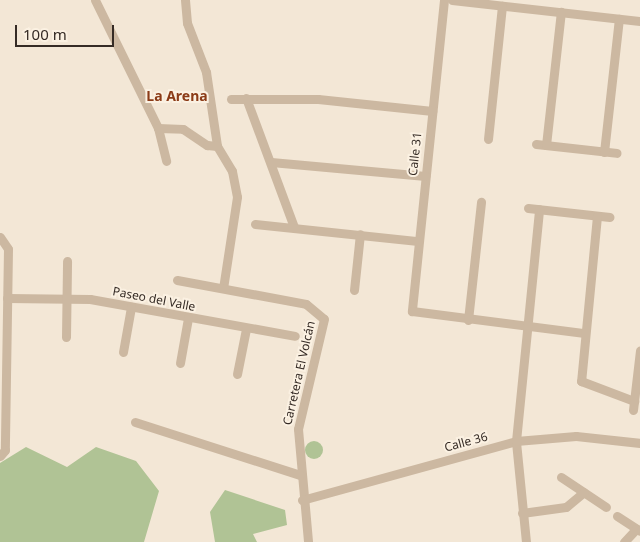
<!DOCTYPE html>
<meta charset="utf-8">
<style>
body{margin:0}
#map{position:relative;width:640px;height:542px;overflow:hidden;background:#f3e7d6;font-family:"Noto Sans",sans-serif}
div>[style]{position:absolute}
.green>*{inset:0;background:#b0c395}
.round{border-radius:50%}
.minor>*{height:9px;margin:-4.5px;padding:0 4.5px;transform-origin:4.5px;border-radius:4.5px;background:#ccb8a1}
span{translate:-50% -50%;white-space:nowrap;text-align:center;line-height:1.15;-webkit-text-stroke:4px #fbf1e2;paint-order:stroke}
.street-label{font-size:12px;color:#352b25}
.neighbourhood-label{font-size:14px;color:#8b3b17;font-weight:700}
.scale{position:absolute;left:15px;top:25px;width:99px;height:22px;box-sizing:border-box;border:2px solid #352b25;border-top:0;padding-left:6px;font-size:15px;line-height:18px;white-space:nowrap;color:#352b25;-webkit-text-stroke:4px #fbf1e2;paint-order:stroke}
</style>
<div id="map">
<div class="green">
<i class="round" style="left:305px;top:441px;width:18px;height:18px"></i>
<i style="clip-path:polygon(26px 447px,67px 467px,96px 447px,136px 461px,159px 491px,144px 542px,0 542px,0 463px)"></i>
<i style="clip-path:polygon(225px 490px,285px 510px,287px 525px,253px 534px,257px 542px,215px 542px,210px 512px)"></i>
</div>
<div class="minor">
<i style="left:95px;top:0;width:143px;rotate:63.8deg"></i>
<i style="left:158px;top:128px;width:34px;rotate:76deg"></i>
<i style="left:185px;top:0;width:23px;rotate:85deg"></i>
<i style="left:187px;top:23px;width:53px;rotate:68.8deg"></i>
<i style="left:206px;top:72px;width:75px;rotate:81.5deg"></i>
<i style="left:217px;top:146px;width:29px;rotate:59deg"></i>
<i style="left:232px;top:171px;width:26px;rotate:79deg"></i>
<i style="left:237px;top:197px;width:92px;rotate:98.7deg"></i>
<i style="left:444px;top:0;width:313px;rotate:95.9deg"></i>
<i style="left:412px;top:311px;width:172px;rotate:7.3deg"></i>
<i style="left:452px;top:0;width:189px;rotate:6.4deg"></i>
<i style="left:246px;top:98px;width:138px;rotate:69.6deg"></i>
<i style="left:231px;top:99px;width:87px"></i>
<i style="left:318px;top:99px;width:115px;rotate:6deg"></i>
<i style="left:158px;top:128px;width:25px;rotate:2deg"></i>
<i style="left:183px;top:129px;width:29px;rotate:34deg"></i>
<i style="left:207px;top:145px;width:10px;rotate:6deg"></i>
<i style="left:488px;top:139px;width:134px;rotate:-84deg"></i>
<i style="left:536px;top:144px;width:81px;rotate:6.3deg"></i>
<i style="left:546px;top:145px;width:134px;rotate:-83.6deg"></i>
<i style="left:604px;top:152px;width:134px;rotate:-83.6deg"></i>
<i style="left:271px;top:162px;width:155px;rotate:5.2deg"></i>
<i style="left:528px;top:208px;width:82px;rotate:6.3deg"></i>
<i style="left:597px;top:216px;width:166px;rotate:95.5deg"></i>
<i style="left:581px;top:381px;width:57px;rotate:20.7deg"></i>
<i style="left:255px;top:224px;width:164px;rotate:6deg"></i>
<i style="left:0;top:237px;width:14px;rotate:56deg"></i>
<i style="left:8px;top:249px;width:201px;rotate:90.9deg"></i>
<i style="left:5px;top:450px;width:8px;rotate:130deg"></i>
<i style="left:177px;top:280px;width:131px;rotate:10.5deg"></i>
<i style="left:306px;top:304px;width:23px;rotate:40deg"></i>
<i style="left:324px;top:319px;width:113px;rotate:103.3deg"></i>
<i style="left:298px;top:429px;width:113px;rotate:84.9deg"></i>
<i style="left:354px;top:290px;width:56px;rotate:-83.9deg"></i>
<i style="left:7px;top:298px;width:83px;rotate:0.7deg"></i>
<i style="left:90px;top:299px;width:208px;rotate:10.2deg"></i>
<i style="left:468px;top:320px;width:119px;rotate:-83.7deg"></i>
<i style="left:66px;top:337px;width:76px;rotate:-89.2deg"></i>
<i style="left:123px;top:352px;width:46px;rotate:-79.9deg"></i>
<i style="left:180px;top:363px;width:46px;rotate:-79.9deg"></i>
<i style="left:237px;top:374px;width:46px;rotate:-78.7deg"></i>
<i style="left:633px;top:410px;width:60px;rotate:-83.3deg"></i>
<i style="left:135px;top:422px;width:173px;rotate:17.8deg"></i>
<i style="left:561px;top:477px;width:54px;rotate:33.7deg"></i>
<i style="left:302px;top:500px;width:222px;rotate:-15.4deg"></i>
<i style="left:516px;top:441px;width:60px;rotate:-4.8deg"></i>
<i style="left:576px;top:436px;width:64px;rotate:6.2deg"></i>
<i style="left:522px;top:513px;width:44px;rotate:-7.8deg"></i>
<i style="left:566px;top:507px;width:23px;rotate:-40deg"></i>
<i style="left:617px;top:516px;width:27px;rotate:33deg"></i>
<i style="left:526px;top:542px;width:101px;rotate:-95.7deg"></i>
<i style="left:516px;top:441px;width:233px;rotate:-84.3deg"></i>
<i style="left:624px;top:542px;width:18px;rotate:-47deg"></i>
</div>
<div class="street-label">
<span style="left:415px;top:154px;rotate:-84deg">Calle 31</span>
<span style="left:154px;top:299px;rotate:11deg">Paseo del Valle</span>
<span style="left:299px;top:373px;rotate:-77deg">Carretera El Volcán</span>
<span style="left:466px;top:442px;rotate:-15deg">Calle 36</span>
</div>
<div class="neighbourhood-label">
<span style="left:177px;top:96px">La Arena</span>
</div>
<div class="scale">100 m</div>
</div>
